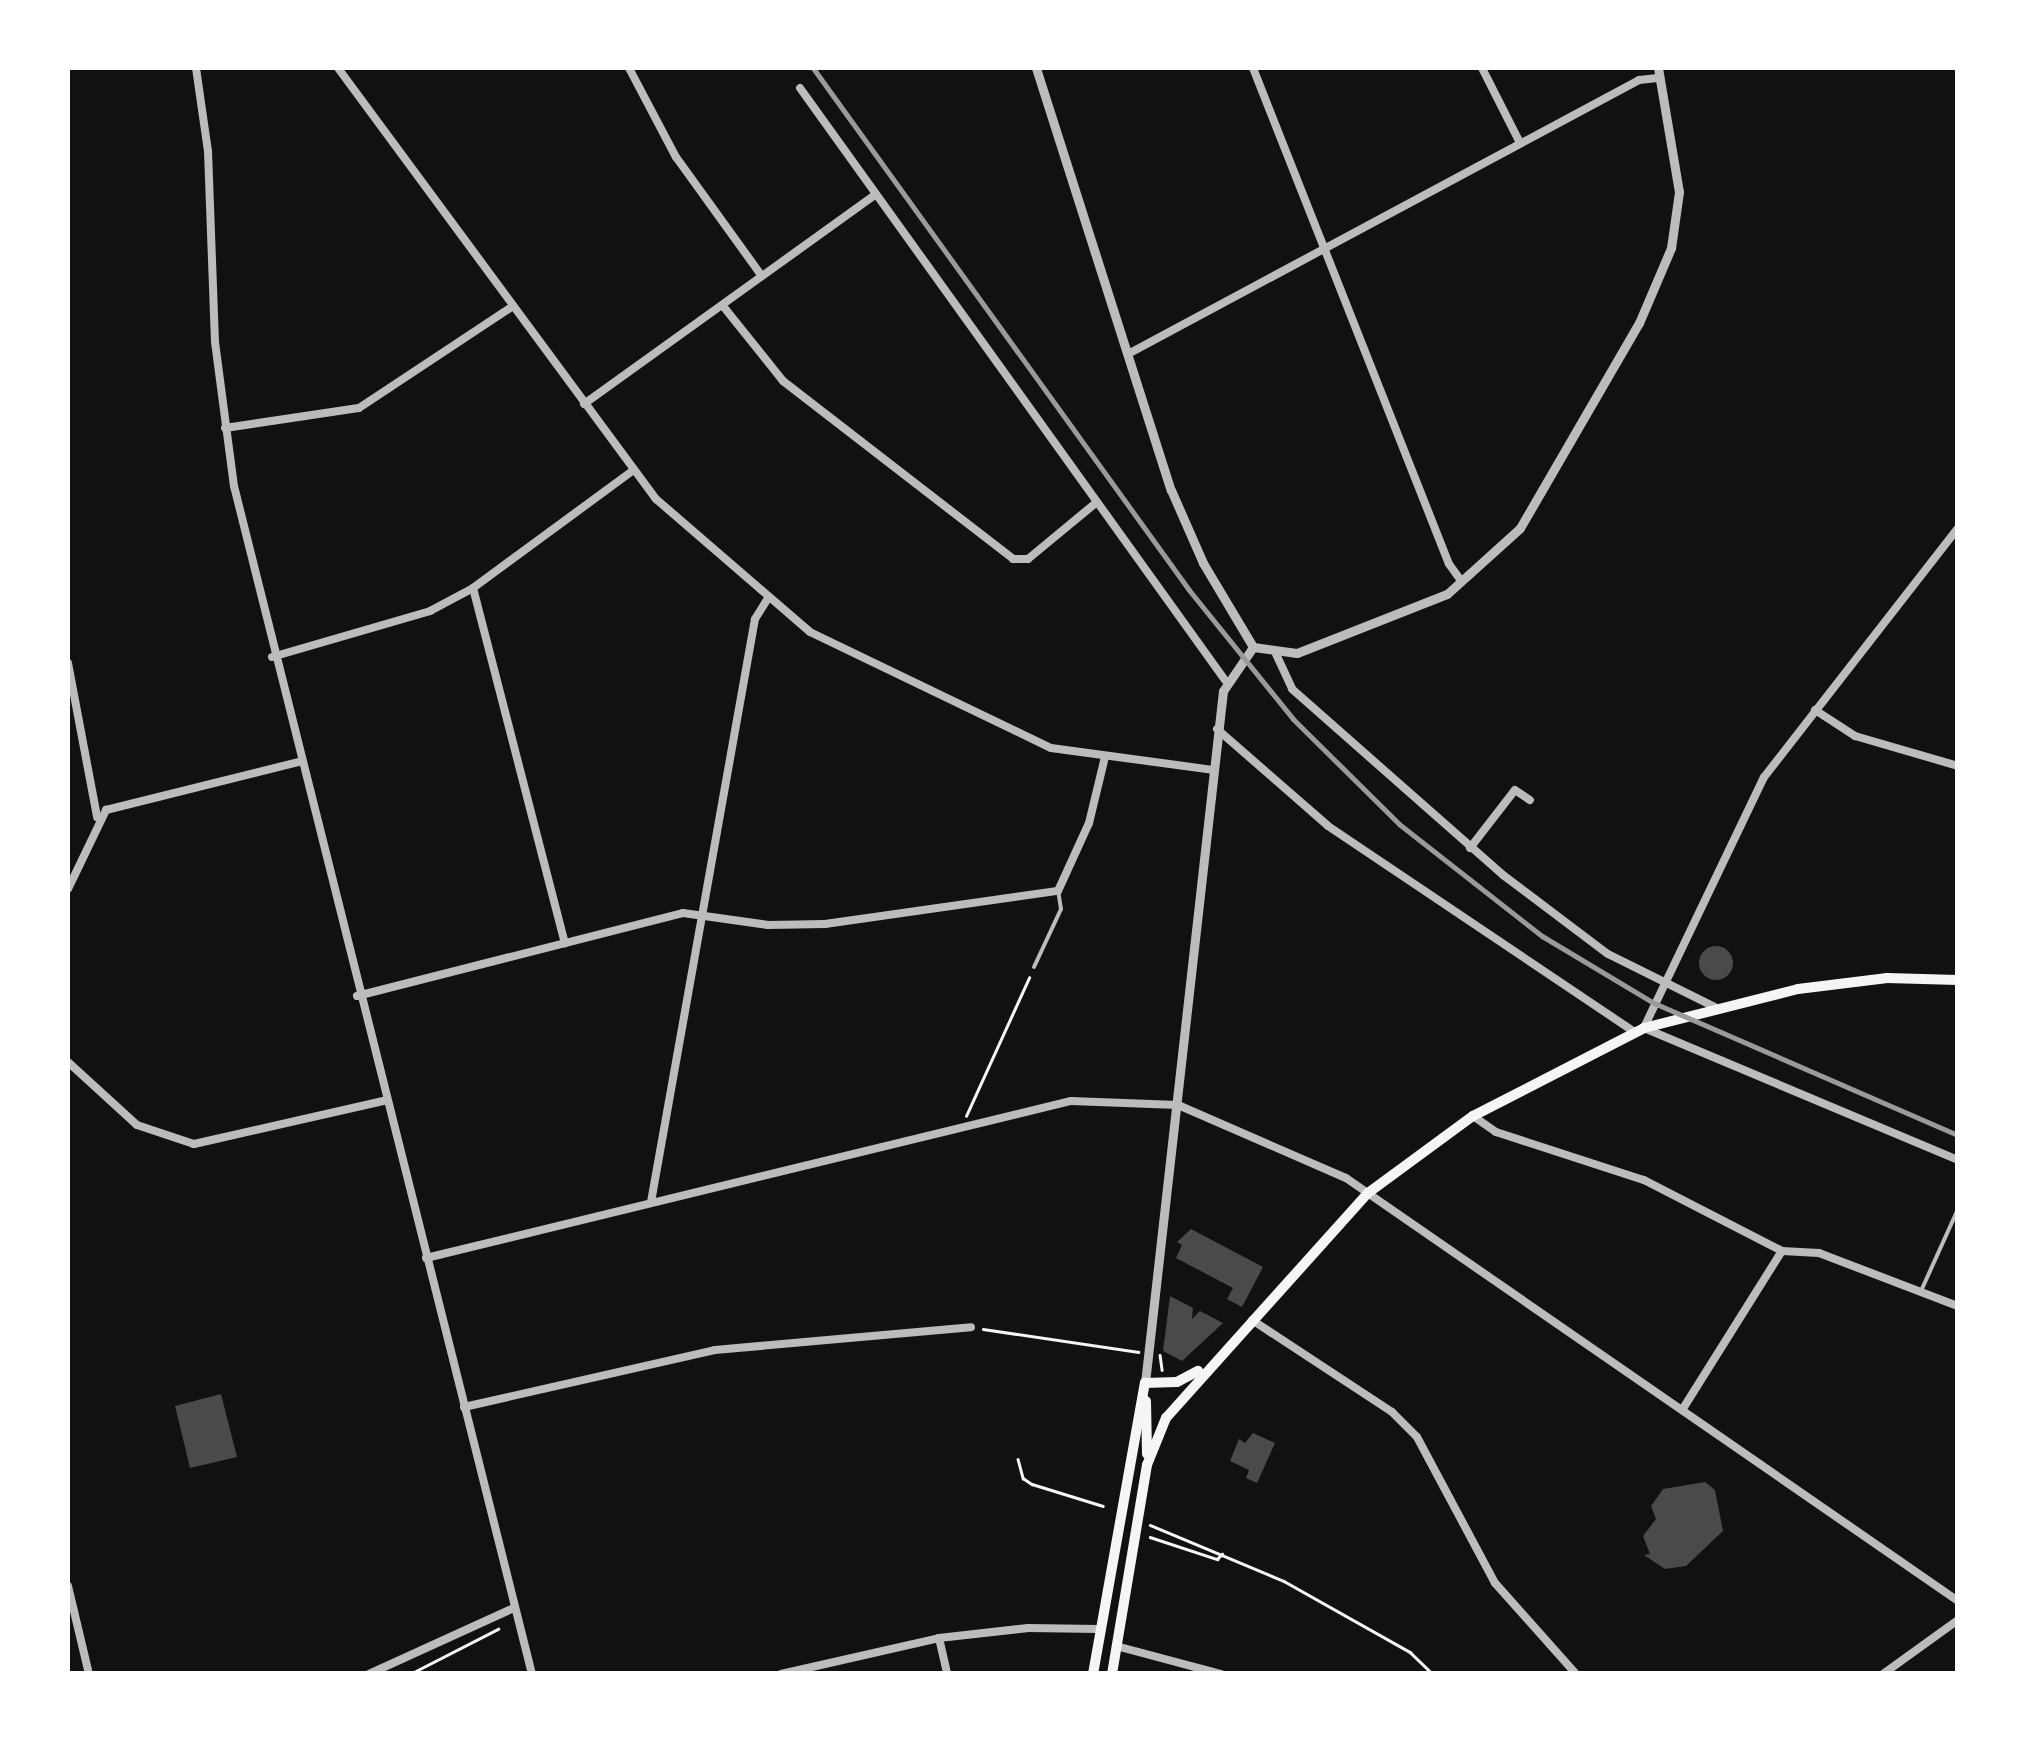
<!DOCTYPE html>
<style>
body{margin:0}
#map{position:relative;width:2025px;height:1741px;overflow:hidden;background:#111;font-family:Raleway,sans-serif}
div>[style]{position:absolute}
.building>*{inset:0;background:#4a4a4a}
.round{border-radius:50%}
.path>*{height:2.5px;margin:-1.25px;padding:0 1.25px;transform-origin:1.25px;border-radius:1.25px;background:#f5f5f5}
.service>*{height:4px;margin:-2px;padding:0 2px;transform-origin:2px;border-radius:2px;background:#bcbcbc}
.minor>*{height:8px;margin:-4px;padding:0 4px;transform-origin:4px;border-radius:4px;background:#bcbcbc}
.tertiary>*{height:9px;margin:-4.5px;padding:0 4.5px;transform-origin:4.5px;border-radius:4.5px;background:#bcbcbc}
.secondary>*{height:10px;margin:-5px;padding:0 5px;transform-origin:5px;border-radius:5px;background:#f5f5f5}
.rail>*{height:5px;margin:-2.5px;padding:0 2.5px;transform-origin:2.5px;border-radius:2.5px;background:#9a9a9a}
span{translate:-50% -50%;white-space:nowrap;text-align:center;line-height:1.15;-webkit-text-stroke:10px #fff;paint-order:stroke}
.frame{position:absolute;inset:0;border:70px solid #fff;pointer-events:none}
</style>
<div id="map">
<div class="building">
<i class="round" style="left:1699px;top:946px;width:34px;height:34px"></i>
<i style="clip-path:polygon(1191px 1229px,1263px 1267px,1242px 1307px,1227px 1299px,1233px 1288px,1176px 1258px,1182px 1245px,1177px 1242px)"></i>
<i style="clip-path:polygon(1170px 1296px,1193px 1308px,1192px 1319px,1200px 1311px,1223px 1323px,1182px 1361px,1163px 1351px)"></i>
<i style="clip-path:polygon(221px 1394px,237px 1457px,190px 1468px,175px 1406px)"></i>
<i style="clip-path:polygon(1253px 1433px,1275px 1443px,1257px 1483px,1246px 1478px,1249px 1470px,1230px 1461px,1239px 1439px,1245px 1443px)"></i>
<i style="clip-path:polygon(1705px 1482px,1715px 1490px,1723px 1531px,1686px 1566px,1665px 1569px,1644px 1555px,1650px 1554px,1643px 1536px,1656px 1519px,1651px 1506px,1663px 1489px)"></i>
</div>
<div class="path">
<i style="left:966px;top:1116px;width:152px;rotate:-65.5deg"></i>
<i style="left:983px;top:1329px;width:157px;rotate:8.4deg"></i>
<i style="left:1160px;top:1355px;width:15px;rotate:82deg"></i>
<i style="left:1018px;top:1459px;width:20px;rotate:75deg"></i>
<i style="left:1023px;top:1478px;width:11px;rotate:34deg"></i>
<i style="left:1032px;top:1484px;width:74px;rotate:17.2deg"></i>
<i style="left:1150px;top:1525px;width:145px;rotate:22.7deg"></i>
<i style="left:1284px;top:1581px;width:145px;rotate:29.4deg"></i>
<i style="left:1410px;top:1652px;width:32px;rotate:44deg"></i>
<i style="left:1150px;top:1537px;width:71px;rotate:18.2deg"></i>
<i style="left:1217px;top:1559px;width:7px;rotate:-45deg"></i>
<i style="left:410px;top:1674px;width:99px;rotate:-27.1deg"></i>
</div>
<div class="service">
<i style="left:1034px;top:967px;width:64px;rotate:-65deg"></i>
<i style="left:1061px;top:909px;width:18px;rotate:-99deg"></i>
<i style="left:1921px;top:1291px;width:90px;rotate:-65.7deg"></i>
</div>
<div class="minor">
<i style="left:196px;top:68px;width:84px;rotate:81.8deg"></i>
<i style="left:208px;top:151px;width:191px;rotate:87.9deg"></i>
<i style="left:215px;top:342px;width:145px;rotate:82.5deg"></i>
<i style="left:234px;top:486px;width:1225px;rotate:75.92deg"></i>
<i style="left:338px;top:68px;width:536px;rotate:53.58deg"></i>
<i style="left:656px;top:499px;width:203px;rotate:40.8deg"></i>
<i style="left:810px;top:632px;width:267px;rotate:25.7deg"></i>
<i style="left:1051px;top:748px;width:163px;rotate:7.7deg"></i>
<i style="left:629px;top:68px;width:101px;rotate:62.2deg"></i>
<i style="left:676px;top:157px;width:145px;rotate:54.2deg"></i>
<i style="left:1253px;top:68px;width:533px;rotate:68.44deg"></i>
<i style="left:1449px;top:564px;width:22px;rotate:54deg"></i>
<i style="left:1482px;top:68px;width:84px;rotate:63.1deg"></i>
<i style="left:800px;top:88px;width:729px;rotate:54.33deg"></i>
<i style="left:723px;top:306px;width:96px;rotate:51.3deg"></i>
<i style="left:783px;top:381px;width:291px;rotate:37.7deg"></i>
<i style="left:1013px;top:559px;width:15px"></i>
<i style="left:1028px;top:559px;width:89px;rotate:-39.6deg"></i>
<i style="left:1128px;top:354px;width:580px;rotate:-28.2deg"></i>
<i style="left:1639px;top:80px;width:19px;rotate:-6deg"></i>
<i style="left:584px;top:404px;width:356px;rotate:-35.7deg"></i>
<i style="left:225px;top:428px;width:135px;rotate:-8.5deg"></i>
<i style="left:359px;top:408px;width:185px;rotate:-33.5deg"></i>
<i style="left:1958px;top:528px;width:316px;rotate:127.9deg"></i>
<i style="left:1764px;top:777px;width:278px;rotate:115.6deg"></i>
<i style="left:1644px;top:1028px;width:341px;rotate:22.8deg"></i>
<i style="left:473px;top:588px;width:367px;rotate:75.5deg"></i>
<i style="left:1276px;top:654px;width:38px;rotate:65deg"></i>
<i style="left:1292px;top:689px;width:281px;rotate:41.4deg"></i>
<i style="left:1503px;top:875px;width:131px;rotate:37deg"></i>
<i style="left:1608px;top:954px;width:119px;rotate:26.4deg"></i>
<i style="left:272px;top:657px;width:165px;rotate:-16.2deg"></i>
<i style="left:430px;top:611px;width:49px;rotate:-28.1deg"></i>
<i style="left:473px;top:588px;width:197px;rotate:-36.3deg"></i>
<i style="left:68px;top:663px;width:157px;rotate:79.3deg"></i>
<i style="left:1815px;top:710px;width:48px;rotate:33deg"></i>
<i style="left:1855px;top:736px;width:107px;rotate:16.2deg"></i>
<i style="left:1217px;top:729px;width:147px;rotate:41.1deg"></i>
<i style="left:1328px;top:826px;width:370px;rotate:33.9deg"></i>
<i style="left:1470px;top:848px;width:73px;rotate:-52.2deg"></i>
<i style="left:1515px;top:790px;width:18px;rotate:34deg"></i>
<i style="left:68px;top:889px;width:88px;rotate:-64.3deg"></i>
<i style="left:106px;top:810px;width:199px;rotate:-14deg"></i>
<i style="left:357px;top:996px;width:336px;rotate:-14.3deg"></i>
<i style="left:683px;top:913px;width:86px;rotate:8deg"></i>
<i style="left:768px;top:925px;width:57px;rotate:-1deg"></i>
<i style="left:825px;top:924px;width:235px;rotate:-8.1deg"></i>
<i style="left:1058px;top:891px;width:75px;rotate:-65.5deg"></i>
<i style="left:1089px;top:823px;width:68px;rotate:-76.4deg"></i>
<i style="left:68px;top:1062px;width:93px;rotate:42.4deg"></i>
<i style="left:137px;top:1125px;width:60px;rotate:18.4deg"></i>
<i style="left:194px;top:1144px;width:194px;rotate:-12.8deg"></i>
<i style="left:1473px;top:1116px;width:28px;rotate:35deg"></i>
<i style="left:1496px;top:1132px;width:156px;rotate:18deg"></i>
<i style="left:1644px;top:1180px;width:155px;rotate:27.2deg"></i>
<i style="left:651px;top:1202px;width:592px;rotate:-79.89deg"></i>
<i style="left:755px;top:619px;width:25px;rotate:-58deg"></i>
<i style="left:426px;top:1258px;width:664px;rotate:-13.68deg"></i>
<i style="left:1071px;top:1101px;width:107px;rotate:2.1deg"></i>
<i style="left:1178px;top:1105px;width:183px;rotate:23.5deg"></i>
<i style="left:1346px;top:1178px;width:744px;rotate:34.65deg"></i>
<i style="left:1252px;top:1320px;width:168px;rotate:33.3deg"></i>
<i style="left:1392px;top:1412px;width:35px;rotate:45deg"></i>
<i style="left:1417px;top:1437px;width:166px;rotate:61.9deg"></i>
<i style="left:1495px;top:1583px;width:122px;rotate:48.3deg"></i>
<i style="left:464px;top:1407px;width:257px;rotate:-12.8deg"></i>
<i style="left:715px;top:1350px;width:257px;rotate:-5.1deg"></i>
<i style="left:1684px;top:1407px;width:184px;rotate:-57.9deg"></i>
<i style="left:1782px;top:1251px;width:37px;rotate:3deg"></i>
<i style="left:1819px;top:1253px;width:149px;rotate:20.9deg"></i>
<i style="left:68px;top:1586px;width:90px;rotate:76.6deg"></i>
<i style="left:939px;top:1638px;width:37px;rotate:77deg"></i>
<i style="left:1116px;top:1646px;width:109px;rotate:14.9deg"></i>
<i style="left:369px;top:1674px;width:159px;rotate:-24.5deg"></i>
<i style="left:781px;top:1674px;width:162px;rotate:-12.8deg"></i>
<i style="left:939px;top:1638px;width:90px;rotate:-6.4deg"></i>
<i style="left:1028px;top:1628px;width:71px;rotate:0.8deg"></i>
<i style="left:1883px;top:1674px;width:92px;rotate:-35.8deg"></i>
</div>
<div class="tertiary">
<i style="left:1036px;top:68px;width:443px;rotate:72.3deg"></i>
<i style="left:1171px;top:490px;width:80px;rotate:66.3deg"></i>
<i style="left:1203px;top:563px;width:98px;rotate:59.2deg"></i>
<i style="left:1253px;top:647px;width:44px;rotate:7.8deg"></i>
<i style="left:1297px;top:653px;width:161px;rotate:-21.5deg"></i>
<i style="left:1447px;top:594px;width:98px;rotate:-42.1deg"></i>
<i style="left:1520px;top:528px;width:237px;rotate:-59.9deg"></i>
<i style="left:1639px;top:323px;width:82px;rotate:-66.9deg"></i>
<i style="left:1671px;top:248px;width:57px;rotate:-81.9deg"></i>
<i style="left:1679px;top:192px;width:126px;rotate:-99.6deg"></i>
<i style="left:1145px;top:1383px;width:696px;rotate:-83.57deg"></i>
<i style="left:1223px;top:691px;width:53px;rotate:-55.7deg"></i>
</div>
<div class="secondary">
<i style="left:1145px;top:1383px;width:32px;rotate:-2deg"></i>
<i style="left:1177px;top:1382px;width:24px;rotate:-28deg"></i>
<i style="left:1146px;top:1401px;width:53px;rotate:88.9deg"></i>
<i style="left:1093px;top:1674px;width:296px;rotate:-79.9deg"></i>
<i style="left:1112px;top:1674px;width:212px;rotate:-80.5deg"></i>
<i style="left:1147px;top:1465px;width:51px;rotate:-68deg"></i>
<i style="left:1166px;top:1418px;width:302px;rotate:-48.1deg"></i>
<i style="left:1368px;top:1193px;width:130px;rotate:-36.3deg"></i>
<i style="left:1473px;top:1116px;width:192px;rotate:-27.2deg"></i>
<i style="left:1644px;top:1028px;width:159px;rotate:-14.2deg"></i>
<i style="left:1798px;top:989px;width:90px;rotate:-7deg"></i>
<i style="left:1887px;top:978px;width:71px;rotate:1.6deg"></i>
</div>
<div class="rail">
<i style="left:813px;top:68px;width:643px;rotate:54.23deg"></i>
<i style="left:1189px;top:590px;width:166px;rotate:51.1deg"></i>
<i style="left:1293px;top:719px;width:149px;rotate:44.7deg"></i>
<i style="left:1399px;top:824px;width:182px;rotate:38.1deg"></i>
<i style="left:1542px;top:936px;width:131px;rotate:30.9deg"></i>
<i style="left:1654px;top:1003px;width:331px;rotate:23.5deg"></i>
</div>
<div class="frame"></div>
</div>
